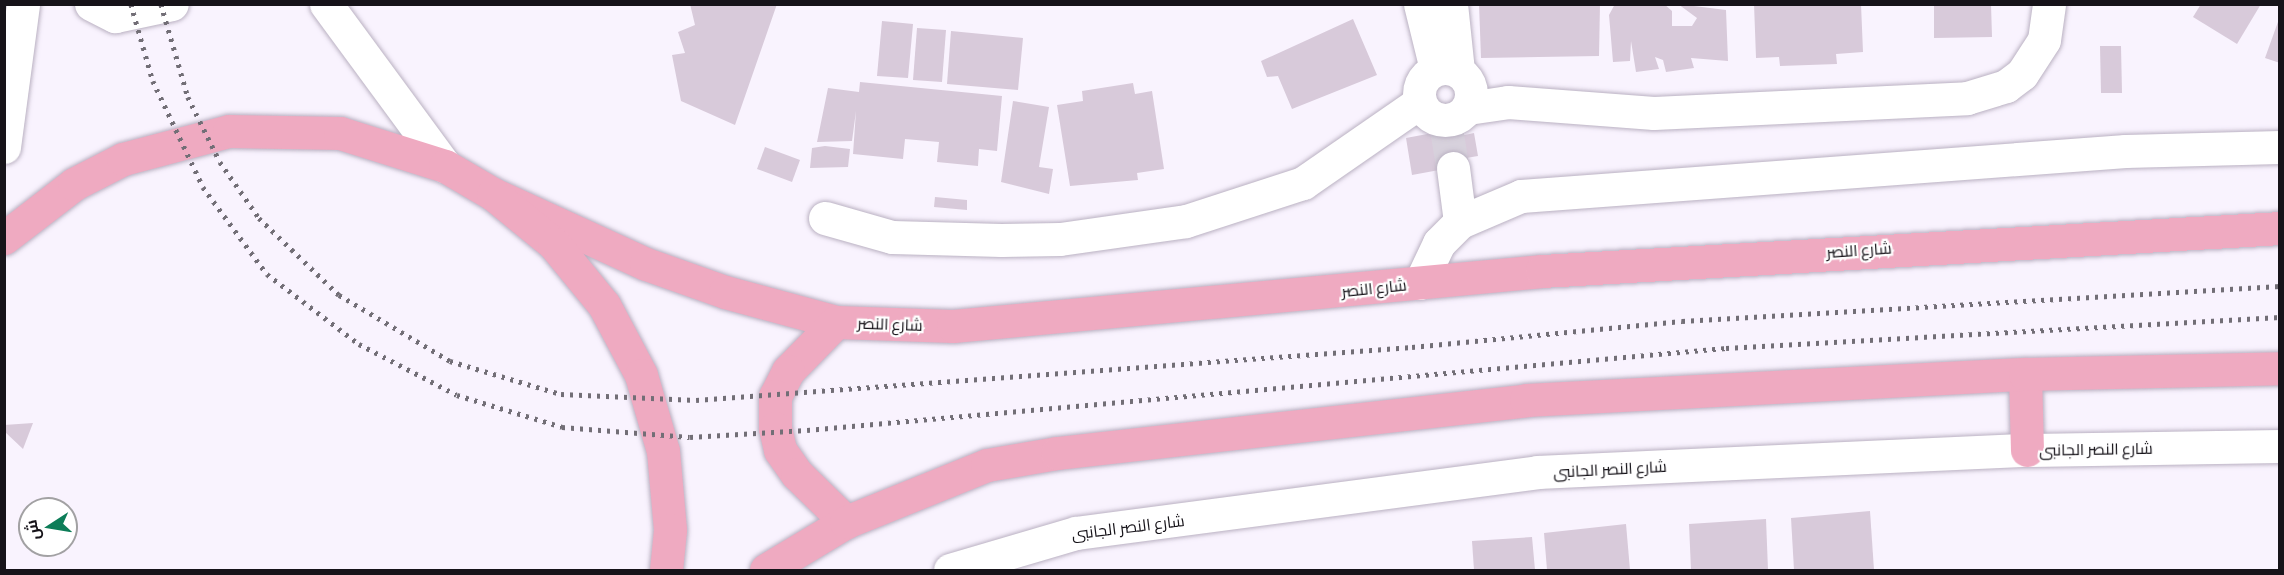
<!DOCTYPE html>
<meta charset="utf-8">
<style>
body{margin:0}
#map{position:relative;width:2284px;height:575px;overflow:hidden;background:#f9f3fe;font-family:Barlow,Cairo,sans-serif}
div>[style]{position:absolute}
.building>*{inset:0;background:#d8cada}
.street-tunnel>*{height:33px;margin-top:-16.5px;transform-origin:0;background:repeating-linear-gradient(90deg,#d7d1dc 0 33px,transparent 0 49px)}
.roads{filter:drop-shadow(0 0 2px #bab1c2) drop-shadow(0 0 2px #bab1c2)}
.street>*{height:33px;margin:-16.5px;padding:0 16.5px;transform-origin:16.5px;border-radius:16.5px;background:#fff}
.street>.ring{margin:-16.5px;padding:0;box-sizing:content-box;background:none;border:33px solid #fff;border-radius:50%}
.secondary>*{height:33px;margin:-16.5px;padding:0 16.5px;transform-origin:16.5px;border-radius:16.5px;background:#fff}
.primary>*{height:33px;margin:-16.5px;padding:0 16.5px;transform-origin:16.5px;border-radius:16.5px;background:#efaac1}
.rail>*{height:4.5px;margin-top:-2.25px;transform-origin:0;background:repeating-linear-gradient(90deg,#726e76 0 3px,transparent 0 9px)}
span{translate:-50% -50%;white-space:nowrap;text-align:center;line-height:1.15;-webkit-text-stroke:4.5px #fff;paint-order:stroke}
.street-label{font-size:16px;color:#161319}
.frame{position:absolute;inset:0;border:6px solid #161319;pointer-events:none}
.north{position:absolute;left:18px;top:497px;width:60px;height:60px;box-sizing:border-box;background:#fff;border:2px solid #a2a1a3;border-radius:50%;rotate:258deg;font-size:16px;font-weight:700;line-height:24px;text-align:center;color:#161319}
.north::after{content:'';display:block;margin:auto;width:21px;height:27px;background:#0d7d58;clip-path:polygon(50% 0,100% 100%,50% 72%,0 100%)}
</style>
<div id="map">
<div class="building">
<i style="clip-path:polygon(690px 4px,777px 4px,735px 125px,681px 101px,672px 55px,685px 53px,678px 32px,695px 25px)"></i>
<i style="clip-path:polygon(1479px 4px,1600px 4px,1599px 56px,1481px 58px)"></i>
<i style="clip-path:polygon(1615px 4px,1664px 4px,1672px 11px,1672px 26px,1692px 26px,1697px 18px,1678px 4px,1726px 10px,1728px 61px,1691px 58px,1694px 68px,1666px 72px,1663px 60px,1655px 57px,1659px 69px,1636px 72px,1631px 41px,1630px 61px,1613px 62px,1609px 15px)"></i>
<i style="clip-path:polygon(1754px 4px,1861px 4px,1863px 52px,1836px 54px,1837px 64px,1780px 66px,1779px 57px,1756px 58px)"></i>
<i style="clip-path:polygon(1934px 4px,1991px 4px,1992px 37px,1934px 38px)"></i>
<i style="clip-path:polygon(2201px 4px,2261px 4px,2237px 44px,2193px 17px)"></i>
<i style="clip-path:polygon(1353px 19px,1377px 75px,1292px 109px,1278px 76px,1267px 77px,1261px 61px)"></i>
<i style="clip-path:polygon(2279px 19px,2280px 20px,2280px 63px,2265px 58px)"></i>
<i style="clip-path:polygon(882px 21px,913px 24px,908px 78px,877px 76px)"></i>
<i style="clip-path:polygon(917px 28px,946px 30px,942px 82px,913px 80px)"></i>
<i style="clip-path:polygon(951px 31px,1023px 38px,1018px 90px,947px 84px)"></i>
<i style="clip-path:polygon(2100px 46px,2121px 46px,2122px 93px,2101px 93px)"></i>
<i style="clip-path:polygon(860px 82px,1002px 96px,997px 151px,979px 149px,978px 166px,937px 162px,939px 142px,905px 139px,903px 159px,853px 154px,856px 111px,852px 141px,817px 142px,828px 88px,859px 92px)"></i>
<i style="clip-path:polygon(1133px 83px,1135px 94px,1152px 91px,1164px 169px,1137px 173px,1138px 180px,1070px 186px,1057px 105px,1083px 101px,1082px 91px)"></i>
<i style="clip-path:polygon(1013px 101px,1049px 107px,1039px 167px,1053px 169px,1049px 194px,1001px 182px)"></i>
<i style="clip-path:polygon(1454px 129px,1455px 137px,1474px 133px,1478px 156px,1460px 159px,1461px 166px,1412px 175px,1406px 138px)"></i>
<i style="clip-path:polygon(825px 146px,850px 149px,848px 167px,810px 168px,812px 148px)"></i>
<i style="clip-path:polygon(765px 147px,800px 160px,792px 182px,757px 169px)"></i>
<i style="clip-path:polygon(935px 197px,967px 200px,967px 210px,934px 207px)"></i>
<i style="clip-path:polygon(33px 423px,23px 449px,4px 431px,4px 425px)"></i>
<i style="clip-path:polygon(1870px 511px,1874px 570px,1794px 570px,1791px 518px)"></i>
<i style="clip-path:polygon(1766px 519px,1768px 570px,1691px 570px,1689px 524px)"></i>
<i style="clip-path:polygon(1626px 524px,1630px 570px,1547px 570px,1544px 533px)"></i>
<i style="clip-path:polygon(1532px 537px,1535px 570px,1474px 570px,1472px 541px)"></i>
</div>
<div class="street-tunnel">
<i style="left:1447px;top:131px;width:37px;rotate:81deg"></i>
</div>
<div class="roads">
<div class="street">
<i style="left:1420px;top:4px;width:67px;rotate:76.2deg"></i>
<i style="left:1451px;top:4px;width:67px;rotate:84deg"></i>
<i class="ring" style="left:1419px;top:68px;width:19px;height:19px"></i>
<i style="left:1468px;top:108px;width:40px;rotate:-8.5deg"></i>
<i style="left:1508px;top:102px;width:146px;rotate:4.3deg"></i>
<i style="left:1654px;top:113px;width:313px;rotate:-2.7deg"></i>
<i style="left:1967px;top:98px;width:41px;rotate:-17.1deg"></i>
<i style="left:2006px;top:86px;width:20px;rotate:-37deg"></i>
<i style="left:2022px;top:74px;width:40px;rotate:-57.1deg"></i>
<i style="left:2044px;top:40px;width:36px;rotate:-82deg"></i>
<i style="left:1453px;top:168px;width:54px;rotate:82.6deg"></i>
<i style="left:825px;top:218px;width:70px;rotate:15.8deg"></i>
<i style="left:892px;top:237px;width:109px;rotate:1.6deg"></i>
<i style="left:1001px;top:240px;width:59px;rotate:-1deg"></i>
<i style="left:1060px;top:239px;width:127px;rotate:-8.1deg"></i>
<i style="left:1186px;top:221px;width:123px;rotate:-18deg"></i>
<i style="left:1303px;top:183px;width:142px;rotate:-34.7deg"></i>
</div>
<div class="secondary">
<i style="left:91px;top:4px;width:27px;rotate:27deg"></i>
<i style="left:115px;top:16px;width:58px;rotate:-11.9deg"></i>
<i style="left:326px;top:4px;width:201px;rotate:53.7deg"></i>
<i style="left:4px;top:147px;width:144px;rotate:-82.4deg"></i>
<i style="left:1420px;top:283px;width:44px;rotate:-64.6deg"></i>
<i style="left:1439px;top:243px;width:30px;rotate:-45deg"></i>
<i style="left:1460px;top:222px;width:66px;rotate:-23.1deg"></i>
<i style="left:1521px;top:196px;width:606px;rotate:-4.26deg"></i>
<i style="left:2125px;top:151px;width:155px;rotate:-1.5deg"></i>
<i style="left:950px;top:570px;width:131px;rotate:-16.4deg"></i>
<i style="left:1076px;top:533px;width:465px;rotate:-7.5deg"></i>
<i style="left:1537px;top:472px;width:490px;rotate:-2.6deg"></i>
<i style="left:2027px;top:450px;width:253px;rotate:-0.9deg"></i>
</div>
<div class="primary">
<i style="left:493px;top:194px;width:168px;rotate:24.6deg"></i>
<i style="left:646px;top:264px;width:84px;rotate:19.5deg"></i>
<i style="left:725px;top:292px;width:115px;rotate:15.1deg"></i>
<i style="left:836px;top:322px;width:117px;rotate:2deg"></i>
<i style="left:953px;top:326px;width:592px;rotate:-5.33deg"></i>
<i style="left:1542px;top:271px;width:739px;rotate:-3.33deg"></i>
<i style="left:4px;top:238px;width:88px;rotate:-37.6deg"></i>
<i style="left:74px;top:184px;width:55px;rotate:-27deg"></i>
<i style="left:123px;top:159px;width:110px;rotate:-14.8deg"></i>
<i style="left:229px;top:131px;width:111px;rotate:1deg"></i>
<i style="left:340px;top:133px;width:110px;rotate:17.4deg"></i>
<i style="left:445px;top:166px;width:56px;rotate:30.3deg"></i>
<i style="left:493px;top:194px;width:79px;rotate:39.3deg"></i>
<i style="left:554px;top:244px;width:79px;rotate:50.7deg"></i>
<i style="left:604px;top:305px;width:79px;rotate:62.1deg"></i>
<i style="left:641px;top:375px;width:79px;rotate:73.9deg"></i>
<i style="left:663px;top:451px;width:79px;rotate:84.9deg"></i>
<i style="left:670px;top:530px;width:40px;rotate:95.7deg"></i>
<i style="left:836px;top:322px;width:69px;rotate:134.4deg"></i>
<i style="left:788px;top:371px;width:28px;rotate:117deg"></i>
<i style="left:775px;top:396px;width:32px;rotate:90deg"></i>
<i style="left:775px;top:428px;width:23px;rotate:77deg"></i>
<i style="left:780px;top:450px;width:29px;rotate:55deg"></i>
<i style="left:797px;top:474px;width:69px;rotate:44.4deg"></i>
<i style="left:2025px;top:374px;width:76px;rotate:88.5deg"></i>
<i style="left:766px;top:570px;width:93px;rotate:-31deg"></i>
<i style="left:846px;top:522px;width:152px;rotate:-22deg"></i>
<i style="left:987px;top:465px;width:71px;rotate:-9.7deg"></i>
<i style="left:1057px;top:453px;width:472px;rotate:-6.4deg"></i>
<i style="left:1526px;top:400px;width:500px;rotate:-3deg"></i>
<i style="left:2025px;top:374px;width:255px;rotate:-1.3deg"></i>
</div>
</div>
<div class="rail">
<i style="left:131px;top:4px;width:80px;rotate:74.1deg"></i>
<i style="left:153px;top:81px;width:117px;rotate:64.7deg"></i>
<i style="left:203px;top:187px;width:108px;rotate:53.7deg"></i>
<i style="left:267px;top:274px;width:116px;rotate:37.3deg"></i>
<i style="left:359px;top:344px;width:110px;rotate:27.5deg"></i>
<i style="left:457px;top:395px;width:110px;rotate:16.9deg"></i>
<i style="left:562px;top:427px;width:128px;rotate:4.5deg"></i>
<i style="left:690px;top:437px;width:117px;rotate:-3.4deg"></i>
<i style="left:807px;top:430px;width:923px;rotate:-5.1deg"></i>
<i style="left:1726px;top:348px;width:555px;rotate:-3.2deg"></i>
<i style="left:161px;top:4px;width:97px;rotate:73.8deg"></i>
<i style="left:188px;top:97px;width:72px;rotate:63.8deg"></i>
<i style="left:220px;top:162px;width:68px;rotate:55.1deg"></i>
<i style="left:259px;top:218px;width:111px;rotate:43.9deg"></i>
<i style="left:339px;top:295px;width:129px;rotate:30.7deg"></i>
<i style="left:450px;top:361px;width:116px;rotate:16.6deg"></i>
<i style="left:561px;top:394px;width:135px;rotate:2.5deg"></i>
<i style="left:696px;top:400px;width:718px;rotate:-4.23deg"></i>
<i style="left:1412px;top:347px;width:271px;rotate:-5.5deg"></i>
<i style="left:1682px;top:321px;width:599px;rotate:-3.35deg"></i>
</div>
<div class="street-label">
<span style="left:1859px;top:250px;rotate:-4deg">شارع النصر</span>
<span style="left:1374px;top:288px;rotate:-6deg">شارع النصر</span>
<span style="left:890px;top:324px;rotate:2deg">شارع النصر</span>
<span style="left:2096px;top:449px;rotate:-1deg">شارع النصر الجانبى</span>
<span style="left:1610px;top:469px;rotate:-3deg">شارع النصر الجانبى</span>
<span style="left:1128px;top:527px;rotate:-7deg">شارع النصر الجانبى</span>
</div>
<div class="frame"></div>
<div class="north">ش</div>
</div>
